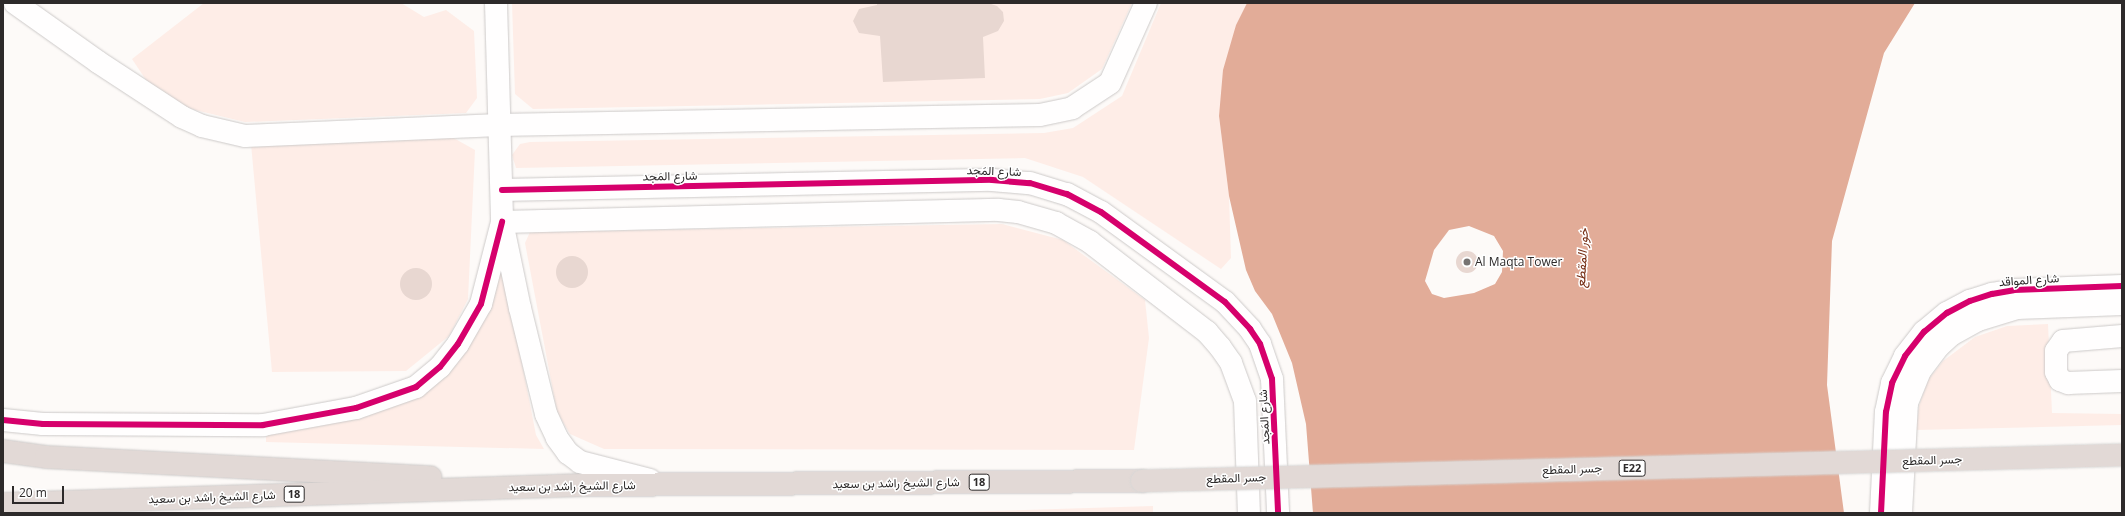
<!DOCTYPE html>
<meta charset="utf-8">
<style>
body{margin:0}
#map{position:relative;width:2125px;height:516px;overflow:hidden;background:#fdfaf8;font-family:"Open Sans",Vazirmatn,sans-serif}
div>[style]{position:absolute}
.green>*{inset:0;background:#feede7}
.water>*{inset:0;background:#e2ac98}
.building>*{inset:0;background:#e8d7d1}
.round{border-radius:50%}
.roads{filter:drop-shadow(0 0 1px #cdcac9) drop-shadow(0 0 1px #cdcac9)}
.minor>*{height:22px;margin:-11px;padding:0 11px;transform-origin:11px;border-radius:11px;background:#fffefe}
.highway>*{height:22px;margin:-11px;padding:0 11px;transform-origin:11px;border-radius:11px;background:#e2d9d6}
.bridges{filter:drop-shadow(0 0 1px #d8d7d6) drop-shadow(0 0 1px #d8d7d6)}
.highway-bridge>*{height:22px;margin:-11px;padding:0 11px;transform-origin:11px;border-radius:11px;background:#e2d9d6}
.cycleway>*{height:6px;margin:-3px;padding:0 3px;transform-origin:3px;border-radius:3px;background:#d6006c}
.dots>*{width:11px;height:11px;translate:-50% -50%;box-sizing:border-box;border:2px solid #fff;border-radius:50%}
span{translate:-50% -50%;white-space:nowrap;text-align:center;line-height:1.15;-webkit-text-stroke:3px #fff;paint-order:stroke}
.shield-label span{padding:1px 3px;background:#fff;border:1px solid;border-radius:3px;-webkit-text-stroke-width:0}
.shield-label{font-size:11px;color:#2d2a2a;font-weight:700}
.street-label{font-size:12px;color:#2d2a2a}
.poi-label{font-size:12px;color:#2d2a2a}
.left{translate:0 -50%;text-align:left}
.water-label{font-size:13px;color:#762f16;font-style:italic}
.frame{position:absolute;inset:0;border:4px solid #2d2a2a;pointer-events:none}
.scale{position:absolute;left:12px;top:486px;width:52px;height:18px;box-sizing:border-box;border:2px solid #2d2a2a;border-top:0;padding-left:5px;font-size:12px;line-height:14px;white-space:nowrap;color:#2d2a2a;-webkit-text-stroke:3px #fff;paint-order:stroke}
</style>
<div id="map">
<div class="green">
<i style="clip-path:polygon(204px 3px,401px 3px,424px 17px,446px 10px,474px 31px,477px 98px,466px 113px,245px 122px,187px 108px,148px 83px,132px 59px)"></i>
<i style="clip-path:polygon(512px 3px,1132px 3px,1102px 69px,1068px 93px,1040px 99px,533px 109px,515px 94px)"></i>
<i style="clip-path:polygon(1161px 3px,1247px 3px,1236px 25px,1219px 116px,1229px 196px,1231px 258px,1221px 269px,1083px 177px,1025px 158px,516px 168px,512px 155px,520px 144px,530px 142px,1044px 133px,1073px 128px,1122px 96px)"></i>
<i style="clip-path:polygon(450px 136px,475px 150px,468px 299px,449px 336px,406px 371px,272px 372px,251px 144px)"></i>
<i style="clip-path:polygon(1002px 224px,1063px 240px,1145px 300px,1149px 338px,1134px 450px,604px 449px,570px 434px,557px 412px,525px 243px,530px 232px)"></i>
<i style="clip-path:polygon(500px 272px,505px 276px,536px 435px,544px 449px,266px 442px,266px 433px,422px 395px)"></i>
<i style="clip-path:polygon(2048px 324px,2052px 413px,2122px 414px,2122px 425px,1916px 430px,1919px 406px,1928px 380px,1943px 361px,1975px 337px,2007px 326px)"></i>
<i style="clip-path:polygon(1153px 506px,1153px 513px,927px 513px)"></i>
</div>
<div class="water">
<i style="clip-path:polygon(evenodd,1247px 3px,1915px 3px,1884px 53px,1832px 241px,1827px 385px,1844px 513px,1313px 513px,1306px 424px,1292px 363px,1272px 314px,1255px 291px,1246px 270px,1229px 196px,1219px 116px,1223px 70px,1236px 25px,1247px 3px,1469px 226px,1494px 236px,1503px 251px,1502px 272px,1495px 284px,1474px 293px,1444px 298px,1432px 294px,1425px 281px,1434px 250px,1449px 230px,1469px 226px)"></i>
</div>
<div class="building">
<i style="clip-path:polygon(877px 3px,988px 3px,997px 6px,1003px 12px,1004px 21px,998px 31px,983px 37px,985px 78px,883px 82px,880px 36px,859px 33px,853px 21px,859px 9px,877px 5px)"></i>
<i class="round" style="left:1456px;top:251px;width:22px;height:22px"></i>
<i class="round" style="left:556px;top:256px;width:32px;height:32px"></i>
<i class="round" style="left:400px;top:268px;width:32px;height:32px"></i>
</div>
<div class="roads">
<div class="minor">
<i style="left:15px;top:3px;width:102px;rotate:35.4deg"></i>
<i style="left:98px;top:62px;width:100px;rotate:33.2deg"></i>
<i style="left:182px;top:117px;width:22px;rotate:24deg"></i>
<i style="left:202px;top:126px;width:44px;rotate:13.1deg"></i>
<i style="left:245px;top:136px;width:254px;rotate:-2.5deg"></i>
<i style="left:499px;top:125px;width:541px;rotate:-1.06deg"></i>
<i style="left:1040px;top:115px;width:33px;rotate:-12deg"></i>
<i style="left:1072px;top:108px;width:45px;rotate:-33.3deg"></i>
<i style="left:1110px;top:83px;width:88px;rotate:-65.8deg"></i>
<i style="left:496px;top:3px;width:219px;rotate:88.4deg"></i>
<i style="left:502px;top:222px;width:88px;rotate:78.2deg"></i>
<i style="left:520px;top:308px;width:109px;rotate:76.2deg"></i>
<i style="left:546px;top:414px;width:26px;rotate:65deg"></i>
<i style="left:557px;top:438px;width:19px;rotate:54deg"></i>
<i style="left:568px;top:453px;width:15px;rotate:37deg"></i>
<i style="left:580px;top:462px;width:72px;rotate:14.4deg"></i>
<i style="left:502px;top:190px;width:490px;rotate:-1.2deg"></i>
<i style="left:992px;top:180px;width:38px;rotate:5deg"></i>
<i style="left:1030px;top:183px;width:39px;rotate:17deg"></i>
<i style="left:1067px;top:194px;width:38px;rotate:28deg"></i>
<i style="left:1101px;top:212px;width:153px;rotate:36deg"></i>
<i style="left:1225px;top:302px;width:37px;rotate:47deg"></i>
<i style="left:1250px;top:329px;width:18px;rotate:56deg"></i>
<i style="left:1260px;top:344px;width:37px;rotate:71deg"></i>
<i style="left:1272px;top:379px;width:134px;rotate:87.4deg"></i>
<i style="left:502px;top:222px;width:497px;rotate:-1.4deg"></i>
<i style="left:999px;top:210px;width:19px;rotate:6deg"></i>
<i style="left:1018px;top:212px;width:40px;rotate:16deg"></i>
<i style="left:1056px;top:223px;width:39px;rotate:29deg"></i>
<i style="left:1090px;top:242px;width:148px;rotate:37.6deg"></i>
<i style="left:1207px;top:332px;width:20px;rotate:49deg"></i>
<i style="left:1220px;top:347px;width:19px;rotate:55deg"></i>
<i style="left:1231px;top:363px;width:40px;rotate:69.8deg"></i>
<i style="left:1245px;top:401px;width:112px;rotate:88deg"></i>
<i style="left:2122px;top:336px;width:59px;rotate:175.2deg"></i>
<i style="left:2063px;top:341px;width:12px;rotate:125deg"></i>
<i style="left:2056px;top:351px;width:21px;rotate:90deg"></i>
<i style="left:2056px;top:372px;width:9px;rotate:63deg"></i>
<i style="left:2060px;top:380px;width:9px;rotate:21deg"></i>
<i style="left:2068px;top:383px;width:54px;rotate:-2.1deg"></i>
<i style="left:3px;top:420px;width:40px;rotate:5.7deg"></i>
<i style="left:43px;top:424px;width:220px;rotate:0.3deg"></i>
<i style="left:263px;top:425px;width:95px;rotate:-10.4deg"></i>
<i style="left:356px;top:408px;width:64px;rotate:-19.3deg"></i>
<i style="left:416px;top:387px;width:31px;rotate:-40deg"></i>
<i style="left:440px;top:367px;width:29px;rotate:-52deg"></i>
<i style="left:458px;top:344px;width:46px;rotate:-60.1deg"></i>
<i style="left:481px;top:304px;width:85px;rotate:-75.6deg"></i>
<i style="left:1881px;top:513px;width:101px;rotate:-87.2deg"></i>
<i style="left:1886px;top:412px;width:30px;rotate:-78deg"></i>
<i style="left:1892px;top:383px;width:30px;rotate:-64deg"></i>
<i style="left:1905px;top:356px;width:31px;rotate:-52deg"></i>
<i style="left:1924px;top:332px;width:30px;rotate:-40deg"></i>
<i style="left:1947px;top:313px;width:26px;rotate:-28deg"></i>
<i style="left:1970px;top:301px;width:23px;rotate:-18deg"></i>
<i style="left:1992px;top:294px;width:22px;rotate:-10deg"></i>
<i style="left:2014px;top:290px;width:108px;rotate:-2.1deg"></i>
<i style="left:1901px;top:513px;width:110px;rotate:-86.9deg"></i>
<i style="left:1907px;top:403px;width:35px;rotate:-68deg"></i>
<i style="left:1920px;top:371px;width:31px;rotate:-53deg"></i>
<i style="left:1939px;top:346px;width:16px;rotate:-43deg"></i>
<i style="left:1951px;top:335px;width:31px;rotate:-29deg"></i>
<i style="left:1978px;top:320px;width:41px;rotate:-17.1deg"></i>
<i style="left:2017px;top:308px;width:105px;rotate:-2.2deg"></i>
</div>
<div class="highway">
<i style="left:3px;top:451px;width:43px;rotate:7.9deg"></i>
<i style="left:46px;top:457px;width:385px;rotate:3deg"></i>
<i style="left:3px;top:504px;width:582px;rotate:-1.87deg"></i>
<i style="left:585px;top:485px;width:557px;rotate:-0.41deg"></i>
</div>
</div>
<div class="bridges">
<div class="highway-bridge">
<i style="left:1142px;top:481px;width:980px;rotate:-1.52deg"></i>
</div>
</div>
<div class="cycleway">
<i style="left:502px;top:190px;width:490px;rotate:-1.2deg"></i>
<i style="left:992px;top:180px;width:38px;rotate:5deg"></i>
<i style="left:1030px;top:183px;width:39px;rotate:17deg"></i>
<i style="left:1067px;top:194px;width:38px;rotate:28deg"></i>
<i style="left:1101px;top:212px;width:153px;rotate:36deg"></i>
<i style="left:1225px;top:302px;width:37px;rotate:47deg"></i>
<i style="left:1250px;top:329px;width:18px;rotate:56deg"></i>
<i style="left:1260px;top:344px;width:37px;rotate:71deg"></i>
<i style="left:1272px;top:379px;width:134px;rotate:87.4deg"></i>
<i style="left:3px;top:420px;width:40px;rotate:5.7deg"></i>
<i style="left:43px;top:424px;width:220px;rotate:0.3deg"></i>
<i style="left:263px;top:425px;width:95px;rotate:-10.4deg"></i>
<i style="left:356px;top:408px;width:64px;rotate:-19.3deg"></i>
<i style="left:416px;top:387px;width:31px;rotate:-40deg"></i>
<i style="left:440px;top:367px;width:29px;rotate:-52deg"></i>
<i style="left:458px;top:344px;width:46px;rotate:-60.1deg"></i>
<i style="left:481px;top:304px;width:85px;rotate:-75.6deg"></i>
<i style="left:1881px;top:513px;width:101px;rotate:-87.2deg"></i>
<i style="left:1886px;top:412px;width:30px;rotate:-78deg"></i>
<i style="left:1892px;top:383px;width:30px;rotate:-64deg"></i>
<i style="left:1905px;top:356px;width:31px;rotate:-52deg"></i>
<i style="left:1924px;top:332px;width:30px;rotate:-40deg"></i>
<i style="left:1947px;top:313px;width:26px;rotate:-28deg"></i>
<i style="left:1970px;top:301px;width:23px;rotate:-18deg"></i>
<i style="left:1992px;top:294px;width:22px;rotate:-10deg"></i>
<i style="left:2014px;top:290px;width:108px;rotate:-2.1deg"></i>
</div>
<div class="dots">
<i style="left:1467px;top:262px;background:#767372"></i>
</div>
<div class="shield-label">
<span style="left:1632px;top:468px">E22</span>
<span style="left:979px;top:482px">18</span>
<span style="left:294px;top:494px">18</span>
</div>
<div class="street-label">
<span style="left:994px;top:171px;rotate:2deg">شارع المَجد</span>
<span style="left:670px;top:176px;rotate:-1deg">شارع المَجد</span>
<span style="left:2029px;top:280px;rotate:-4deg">شارع المواقد</span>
<span style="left:1264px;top:417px;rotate:-93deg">شارع المَجد</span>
<span style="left:1932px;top:460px;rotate:-2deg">جسر المقطع</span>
<span style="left:1572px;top:469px;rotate:-2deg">جسر المقطع</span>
<span style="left:1236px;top:478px;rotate:-2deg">جسر المقطع</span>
<span style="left:896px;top:483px;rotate:-1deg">شارع الشيخ راشد بن سعيد</span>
<span style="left:572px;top:486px;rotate:-1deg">شارع الشيخ راشد بن سعيد</span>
<span style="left:212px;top:497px;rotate:-2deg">شارع الشيخ راشد بن سعيد</span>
</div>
<div class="poi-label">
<span class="left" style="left:1475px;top:262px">Al Maqta Tower</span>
</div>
<div class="water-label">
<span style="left:1582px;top:258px;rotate:-87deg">خور المقطع</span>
</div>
<div class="frame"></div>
<div class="scale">20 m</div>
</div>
